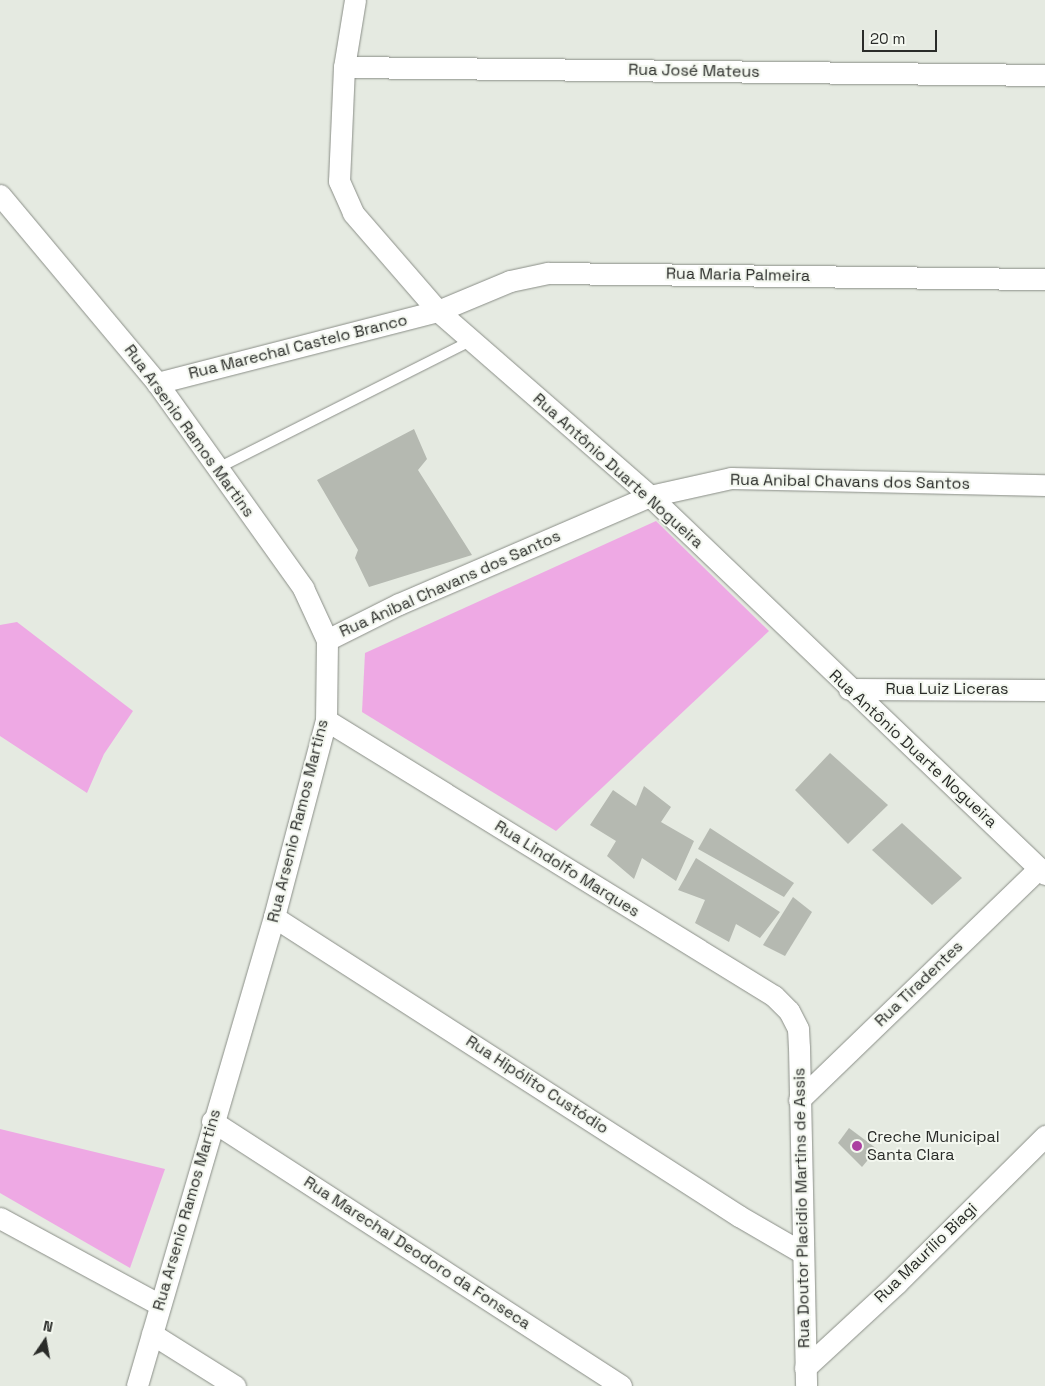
<!DOCTYPE html>
<meta charset="utf-8">
<style>
body{margin:0}
#map{position:relative;width:1045px;height:1386px;overflow:hidden;background:#e5eae1;font-family:"Space Grotesk",sans-serif}
div>[style]{position:absolute}
.green>*{inset:0;background:#eea9e4}
.building>*{inset:0;background:#b5b9b1}
.roads{filter:drop-shadow(0 0 1px #8a8e87) drop-shadow(0 0 1px #8a8e87)}
.lane>*{height:10px;margin:-5px;padding:0 5px;transform-origin:5px;border-radius:5px;background:#fff}
.street>*{height:21px;margin:-10.5px;padding:0 10.5px;transform-origin:10.5px;border-radius:10.5px;background:#fff}
.dots>*{width:14px;height:14px;translate:-50% -50%;box-sizing:border-box;border:2px solid #f3f7ef;border-radius:50%}
span{translate:-50% -50%;white-space:nowrap;text-align:center;line-height:1.15;-webkit-text-stroke:4px #f3f7ef;paint-order:stroke}
.street-label{font-size:16px;color:#2a2c29}
.poi-label{font-size:16px;color:#2a2c29}
.left{translate:0 -50%;text-align:left}
.north{position:absolute;left:20px;top:1316px;width:50px;height:50px;-webkit-text-stroke:4px #f3f7ef;paint-order:stroke;rotate:12deg;font-size:14px;font-weight:700;line-height:20px;text-align:center;color:#2a2c29}
.north::after{content:'';display:block;margin:auto;width:18px;height:22px;background:#2a2c29;clip-path:polygon(50% 0,100% 100%,50% 72%,0 100%)}
.scale{position:absolute;left:862px;top:30px;width:75px;height:22px;box-sizing:border-box;border:2px solid #2a2c29;border-top:0;padding-left:6px;font-size:15px;line-height:18px;white-space:nowrap;color:#2a2c29;-webkit-text-stroke:4px #f3f7ef;paint-order:stroke}
</style>
<div id="map">
<div class="green">
<i style="clip-path:polygon(656px 521px,769px 631px,556px 831px,362px 712px,365px 653px)"></i>
<i style="clip-path:polygon(17px 622px,133px 711px,104px 754px,87px 793px,0 736px,0 625px)"></i>
<i style="clip-path:polygon(0 1129px,165px 1169px,130px 1268px,0 1193px)"></i>
</div>
<div class="building">
<i style="clip-path:polygon(414px 429px,427px 459px,418px 470px,472px 555px,369px 587px,355px 558px,358px 550px,317px 480px)"></i>
<i style="clip-path:polygon(830px 753px,888px 805px,848px 844px,795px 790px)"></i>
<i style="clip-path:polygon(644px 786px,671px 807px,661px 822px,694px 841px,676px 881px,642px 858px,634px 879px,607px 856px,616px 841px,590px 825px,613px 790px,636px 806px)"></i>
<i style="clip-path:polygon(902px 823px,962px 878px,932px 905px,872px 850px)"></i>
<i style="clip-path:polygon(710px 828px,794px 883px,784px 897px,698px 849px)"></i>
<i style="clip-path:polygon(696px 858px,780px 912px,760px 938px,736px 924px,729px 942px,695px 923px,705px 900px,678px 890px)"></i>
<i style="clip-path:polygon(793px 897px,812px 912px,785px 956px,763px 945px)"></i>
<i style="clip-path:polygon(849px 1128px,877px 1149px,862px 1167px,838px 1143px)"></i>
</div>
<div class="roads">
<div class="lane">
<i style="left:218px;top:468px;width:284px;rotate:-26.7deg"></i>
</div>
<div class="street">
<i style="left:355px;top:0;width:68px;rotate:99.3deg"></i>
<i style="left:344px;top:67px;width:114px;rotate:92.5deg"></i>
<i style="left:339px;top:181px;width:35px;rotate:66deg"></i>
<i style="left:353px;top:213px;width:130px;rotate:49.1deg"></i>
<i style="left:438px;top:311px;width:281px;rotate:41.1deg"></i>
<i style="left:650px;top:496px;width:547px;rotate:43.74deg"></i>
<i style="left:344px;top:67px;width:701px;rotate:0.65deg"></i>
<i style="left:0;top:195px;width:245px;rotate:50.1deg"></i>
<i style="left:157px;top:383px;width:252px;rotate:54.5deg"></i>
<i style="left:303px;top:588px;width:57px;rotate:65.2deg"></i>
<i style="left:327px;top:640px;width:80px;rotate:90.7deg"></i>
<i style="left:326px;top:720px;width:204px;rotate:104.8deg"></i>
<i style="left:274px;top:917px;width:489px;rotate:106.3deg"></i>
<i style="left:157px;top:383px;width:290px;rotate:-14.4deg"></i>
<i style="left:438px;top:311px;width:78px;rotate:-22.6deg"></i>
<i style="left:510px;top:281px;width:39px;rotate:-12deg"></i>
<i style="left:548px;top:273px;width:497px;rotate:0.7deg"></i>
<i style="left:327px;top:640px;width:80px;rotate:-26.6deg"></i>
<i style="left:399px;top:604px;width:273px;rotate:-23.3deg"></i>
<i style="left:650px;top:496px;width:83px;rotate:-12.5deg"></i>
<i style="left:731px;top:478px;width:314px;rotate:1.3deg"></i>
<i style="left:849px;top:689px;width:196px;rotate:0.3deg"></i>
<i style="left:326px;top:720px;width:526px;rotate:31.64deg"></i>
<i style="left:774px;top:996px;width:21px;rotate:45deg"></i>
<i style="left:789px;top:1011px;width:20px;rotate:63deg"></i>
<i style="left:798px;top:1029px;width:18px;rotate:87deg"></i>
<i style="left:799px;top:1047px;width:339px;rotate:88.8deg"></i>
<i style="left:274px;top:917px;width:553px;rotate:32.74deg"></i>
<i style="left:739px;top:1216px;width:72px;rotate:30.1deg"></i>
<i style="left:799px;top:1100px;width:334px;rotate:-44deg"></i>
<i style="left:212px;top:1121px;width:487px;rotate:32.9deg"></i>
<i style="left:0;top:1218px;width:182px;rotate:28.5deg"></i>
<i style="left:152px;top:1334px;width:98px;rotate:32.1deg"></i>
<i style="left:805px;top:1368px;width:125px;rotate:-42.7deg"></i>
<i style="left:897px;top:1283px;width:209px;rotate:-44.8deg"></i>
</div>
</div>
<div class="dots">
<i style="left:857px;top:1146px;background:#ab40a1"></i>
</div>
<div class="street-label">
<span style="left:694px;top:71px;rotate:1deg">Rua José Mateus</span>
<span style="left:738px;top:275px;rotate:1deg">Rua Maria Palmeira</span>
<span style="left:298px;top:347px;rotate:-14deg">Rua Marechal Castelo Branco</span>
<span style="left:189px;top:431px;rotate:54deg">Rua Arsenio Ramos Martins</span>
<span style="left:618px;top:471px;rotate:42deg">Rua Antônio Duarte Nogueira</span>
<span style="left:850px;top:482px;rotate:1deg">Rua Anibal Chavans dos Santos</span>
<span style="left:450px;top:584px;rotate:-24deg">Rua Anibal Chavans dos Santos</span>
<span style="left:947px;top:689px">Rua Luiz Liceras</span>
<span style="left:913px;top:749px;rotate:43deg">Rua Antônio Duarte Nogueira</span>
<span style="left:298px;top:821px;rotate:-76deg">Rua Arsenio Ramos Martins</span>
<span style="left:567px;top:869px;rotate:32deg">Rua Lindolfo Marques</span>
<span style="left:919px;top:984px;rotate:-44deg">Rua Tiradentes</span>
<span style="left:537px;top:1085px;rotate:33deg">Rua Hipólito Custódio</span>
<span style="left:802px;top:1208px;rotate:-91deg">Rua Doutor Placidio Martins de Assis</span>
<span style="left:187px;top:1210px;rotate:-74deg">Rua Arsenio Ramos Martins</span>
<span style="left:417px;top:1253px;rotate:33deg">Rua Marechal Deodoro da Fonseca</span>
<span style="left:926px;top:1253px;rotate:-44deg">Rua Maurílio Biagi</span>
</div>
<div class="poi-label">
<span class="left" style="left:867px;top:1146px">Creche Municipal<br>Santa Clara</span>
</div>
<div class="north">N</div>
<div class="scale">20 m</div>
</div>
